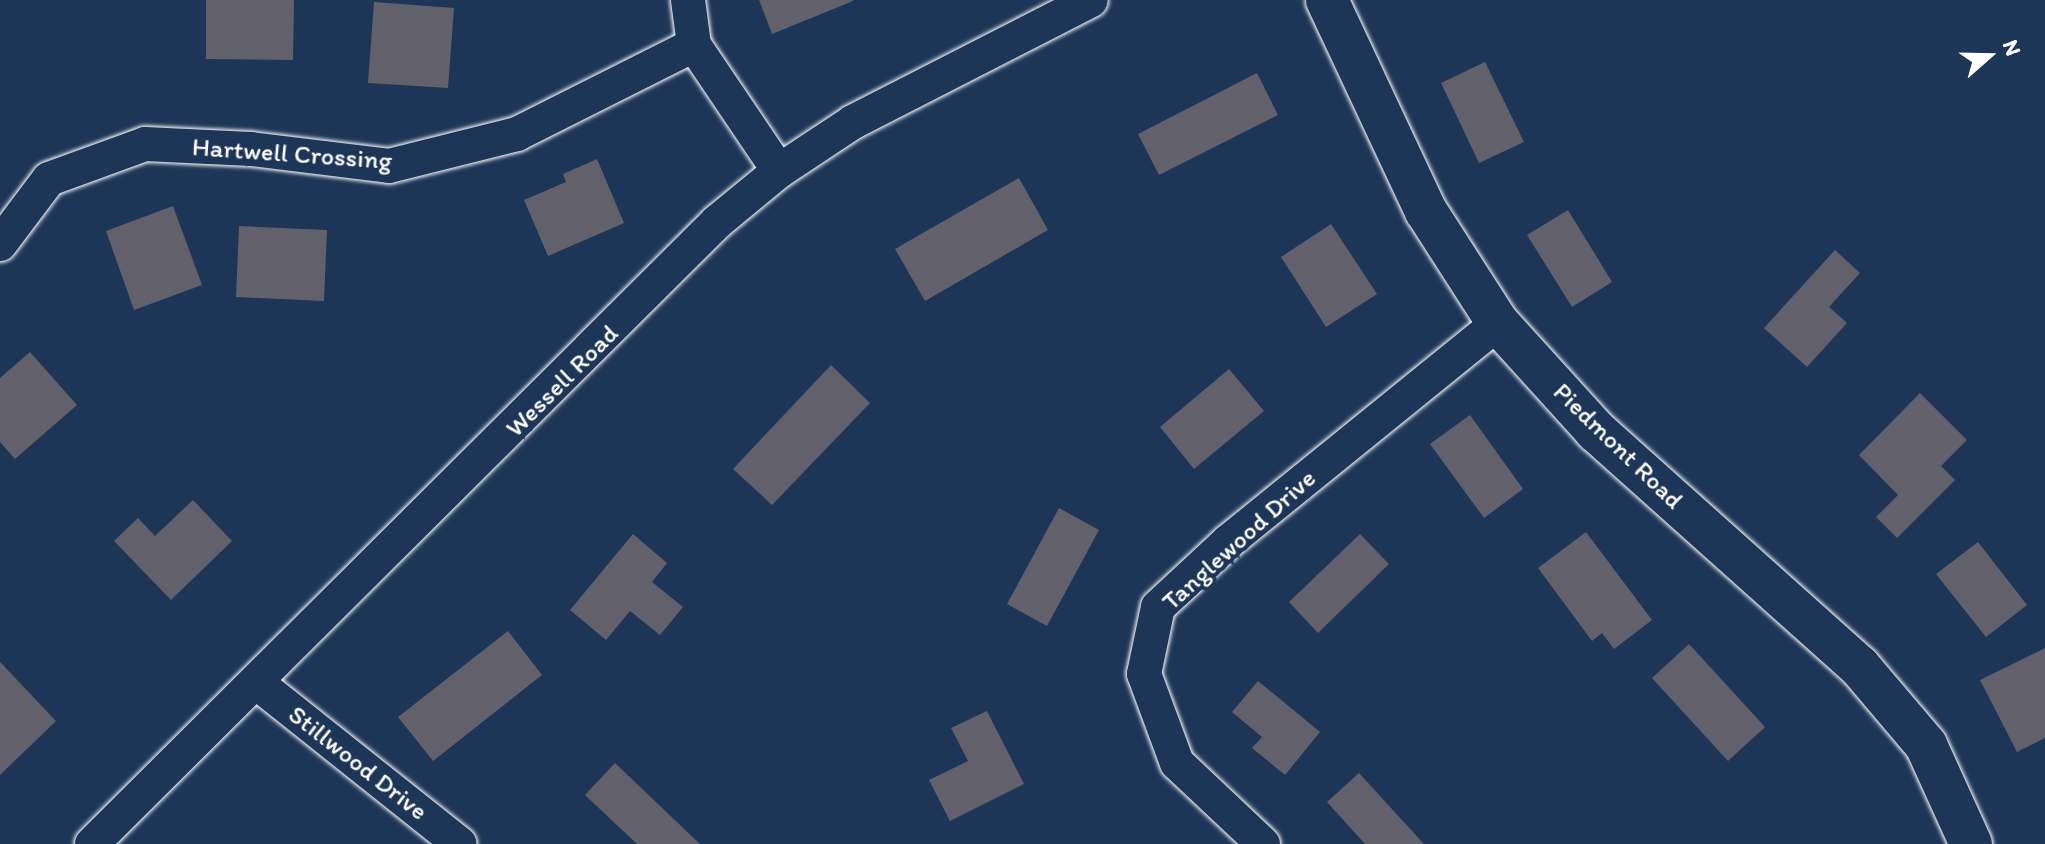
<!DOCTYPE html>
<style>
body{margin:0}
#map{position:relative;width:2045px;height:844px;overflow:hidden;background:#1d3557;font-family:Itim,sans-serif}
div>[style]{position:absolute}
.building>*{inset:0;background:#62616b}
.roads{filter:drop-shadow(0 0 2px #fff) drop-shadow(0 0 2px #fff)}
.minor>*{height:34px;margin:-17px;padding:0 17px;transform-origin:17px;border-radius:17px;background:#1d3557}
.tertiary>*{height:42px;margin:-21px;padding:0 21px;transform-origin:21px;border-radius:21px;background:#1d3557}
span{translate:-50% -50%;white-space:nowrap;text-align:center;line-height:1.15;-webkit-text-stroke:8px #1d3557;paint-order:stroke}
.street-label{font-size:26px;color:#fff}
.north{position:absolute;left:1949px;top:16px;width:80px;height:80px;-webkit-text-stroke:6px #1d3557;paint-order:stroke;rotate:70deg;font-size:22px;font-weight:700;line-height:32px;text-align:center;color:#fff}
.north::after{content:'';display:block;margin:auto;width:28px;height:36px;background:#fff;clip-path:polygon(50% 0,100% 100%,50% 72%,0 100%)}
</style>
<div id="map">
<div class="building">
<i style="clip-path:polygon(206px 0,294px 0,293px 60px,206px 59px)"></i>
<i style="clip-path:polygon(759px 0,853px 0,853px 1px,772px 34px)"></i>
<i style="clip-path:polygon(374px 2px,454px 8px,448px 88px,368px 83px)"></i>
<i style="clip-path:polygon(1485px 62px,1524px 142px,1479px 163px,1441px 83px)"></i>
<i style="clip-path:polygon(1257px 73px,1278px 115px,1159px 175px,1138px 134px)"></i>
<i style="clip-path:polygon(597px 159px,624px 223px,548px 256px,524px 200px,566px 182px,563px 174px)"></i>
<i style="clip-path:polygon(1019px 178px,1048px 230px,925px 301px,895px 249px)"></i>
<i style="clip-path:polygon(173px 206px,202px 285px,134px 310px,106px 231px)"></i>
<i style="clip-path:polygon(1568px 210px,1612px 282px,1572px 307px,1527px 235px)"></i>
<i style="clip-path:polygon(1331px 224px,1377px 294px,1326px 327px,1281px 257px)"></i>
<i style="clip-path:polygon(239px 226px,327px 230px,324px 301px,236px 297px)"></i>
<i style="clip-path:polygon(1835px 250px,1860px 273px,1829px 307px,1847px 323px,1807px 367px,1764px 328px)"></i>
<i style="clip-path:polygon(30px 352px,77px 405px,15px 459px,0 442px,0 378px)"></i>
<i style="clip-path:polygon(831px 365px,870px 403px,772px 505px,733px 469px)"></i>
<i style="clip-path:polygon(1229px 369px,1264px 411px,1194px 469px,1160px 427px)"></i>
<i style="clip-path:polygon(1920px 393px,1967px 440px,1941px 466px,1955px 480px,1897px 538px,1876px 517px,1898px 495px,1859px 455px)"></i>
<i style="clip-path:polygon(1470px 415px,1523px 489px,1484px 518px,1430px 444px)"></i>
<i style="clip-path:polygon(193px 500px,232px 541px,171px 600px,114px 541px,138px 518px,155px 536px)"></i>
<i style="clip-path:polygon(1059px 508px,1099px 530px,1047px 626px,1007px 604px)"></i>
<i style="clip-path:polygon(1586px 532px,1652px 620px,1614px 649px,1602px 633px,1592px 641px,1538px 568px)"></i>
<i style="clip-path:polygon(633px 534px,667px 563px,652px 582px,683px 607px,660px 635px,630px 611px,606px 640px,570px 610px)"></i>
<i style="clip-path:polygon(1360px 534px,1389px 564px,1318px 633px,1289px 602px)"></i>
<i style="clip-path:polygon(1978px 542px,2027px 605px,1986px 637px,1936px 574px)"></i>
<i style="clip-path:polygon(508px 631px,542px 675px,433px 761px,398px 717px)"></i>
<i style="clip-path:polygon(1689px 644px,1765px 727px,1728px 761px,1652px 678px)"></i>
<i style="clip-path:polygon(2045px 648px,2045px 738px,2017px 752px,1980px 680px)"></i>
<i style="clip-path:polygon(0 662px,56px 721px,0 775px)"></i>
<i style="clip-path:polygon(1258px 681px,1320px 732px,1285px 775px,1252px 748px,1262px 737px,1232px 712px)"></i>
<i style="clip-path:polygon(987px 711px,1024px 784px,950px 821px,929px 780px,968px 761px,951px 728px)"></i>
<i style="clip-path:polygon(615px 763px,700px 844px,637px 844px,585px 795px)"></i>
<i style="clip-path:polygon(1359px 773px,1424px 844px,1365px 844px,1327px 802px)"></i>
</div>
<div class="roads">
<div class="minor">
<i style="left:688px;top:0;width:45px;rotate:82.4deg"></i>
<i style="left:694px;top:45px;width:152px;rotate:56deg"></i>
<i style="left:0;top:244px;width:81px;rotate:-53deg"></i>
<i style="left:49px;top:179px;width:102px;rotate:-20deg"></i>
<i style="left:145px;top:144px;width:106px;rotate:2.7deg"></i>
<i style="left:251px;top:149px;width:139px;rotate:7deg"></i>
<i style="left:389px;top:166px;width:132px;rotate:-14deg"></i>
<i style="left:517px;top:134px;width:198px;rotate:-26.7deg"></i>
<i style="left:256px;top:682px;width:260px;rotate:38.5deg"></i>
<i style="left:92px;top:844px;width:882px;rotate:-44.86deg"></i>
<i style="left:717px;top:222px;width:80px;rotate:-39.4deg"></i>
<i style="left:779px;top:171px;width:89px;rotate:-33.5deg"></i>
<i style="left:853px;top:122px;width:267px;rotate:-27.1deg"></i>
<i style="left:1263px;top:844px;width:118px;rotate:-136.7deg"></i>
<i style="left:1177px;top:763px;width:95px;rotate:-110.3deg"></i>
<i style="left:1144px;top:674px;width:68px;rotate:-78.2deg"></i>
<i style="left:1158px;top:607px;width:97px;rotate:-42.9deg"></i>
<i style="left:1229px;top:541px;width:346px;rotate:-39deg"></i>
</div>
<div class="tertiary">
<i style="left:1327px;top:0;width:233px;rotate:64.9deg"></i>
<i style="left:1426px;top:211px;width:133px;rotate:57.3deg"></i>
<i style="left:1498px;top:323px;width:146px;rotate:47.8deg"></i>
<i style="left:1596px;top:431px;width:353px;rotate:41.8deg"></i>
<i style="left:1859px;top:666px;width:104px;rotate:49.7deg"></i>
<i style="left:1926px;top:745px;width:109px;rotate:65.6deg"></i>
</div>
</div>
<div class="street-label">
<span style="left:292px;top:154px;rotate:4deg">Hartwell Crossing</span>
<span style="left:562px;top:381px;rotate:-45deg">Wessell Road</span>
<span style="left:1618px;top:446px;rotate:44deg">Piedmont Road</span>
<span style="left:1239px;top:540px;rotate:-42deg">Tanglewood Drive</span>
<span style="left:358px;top:763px;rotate:38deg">Stillwood Drive</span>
</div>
<div class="north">N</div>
</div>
